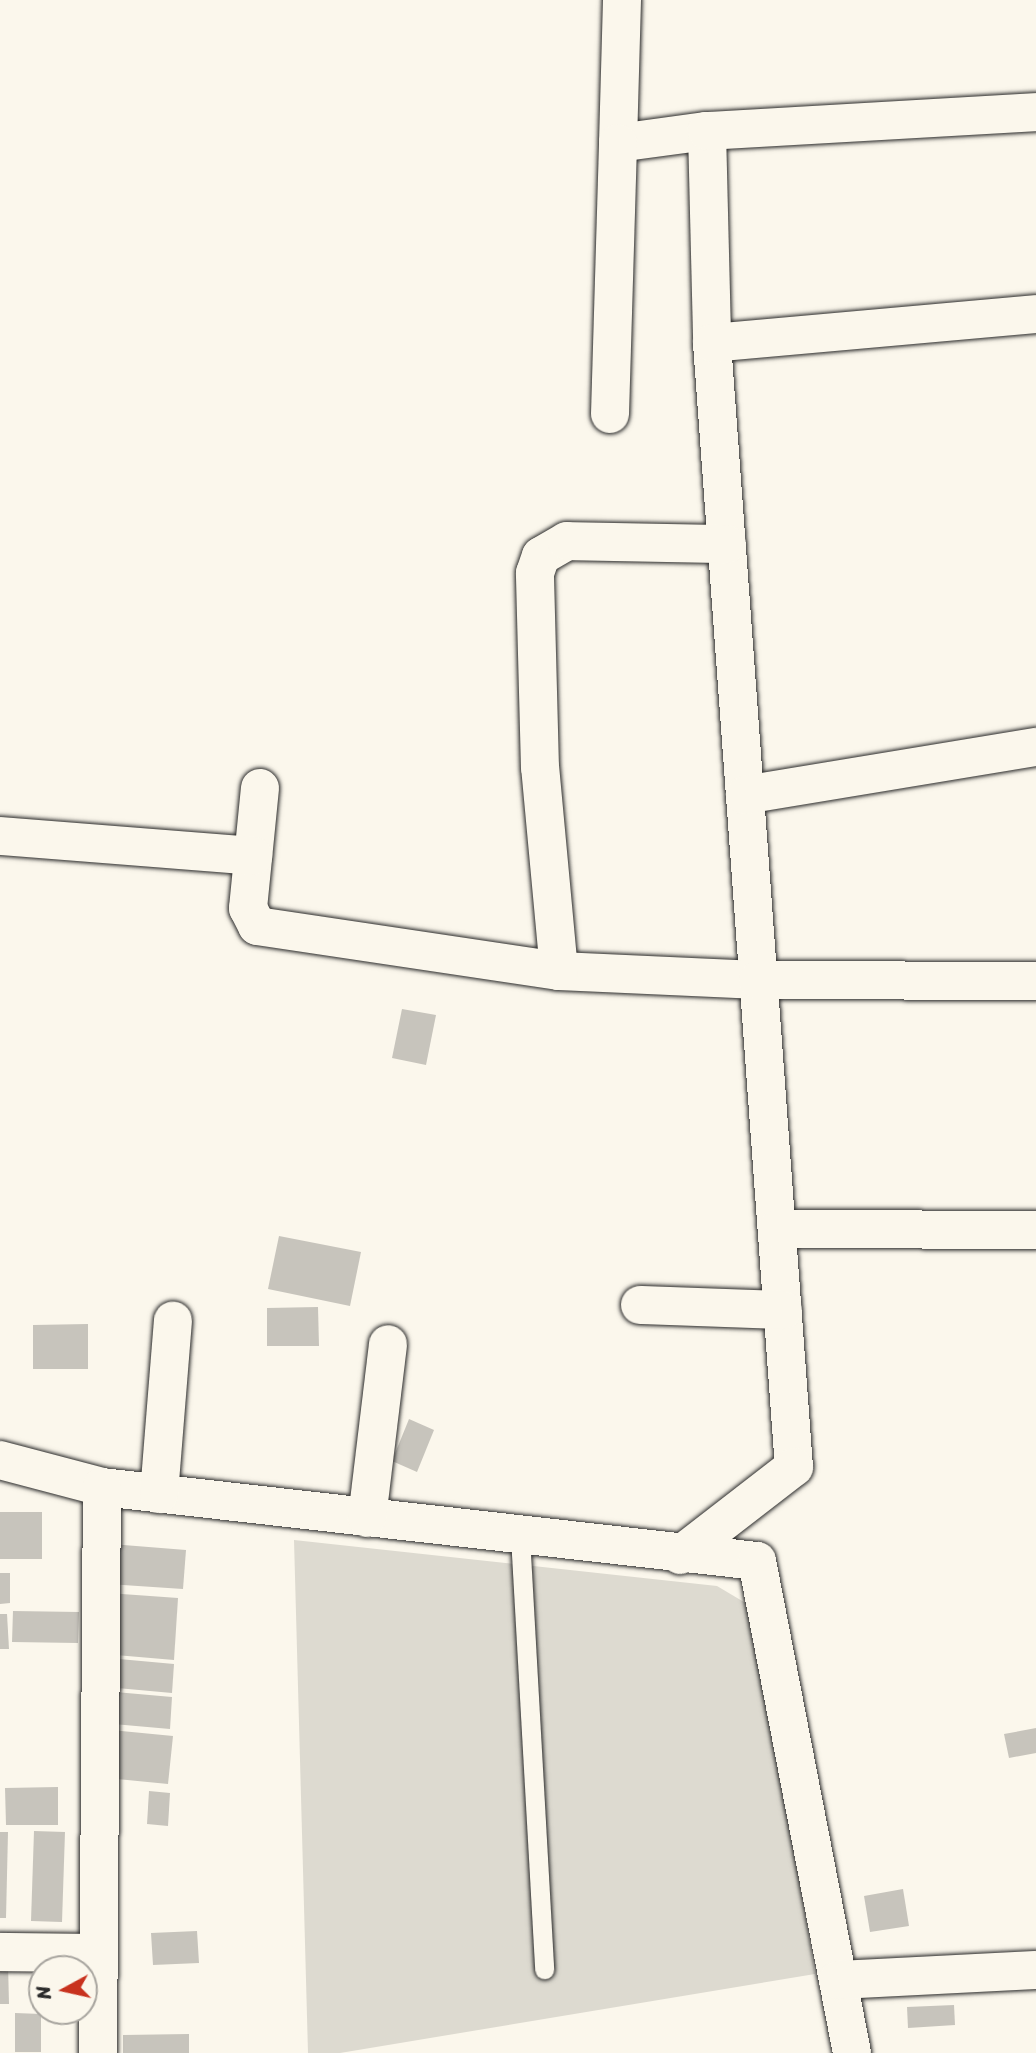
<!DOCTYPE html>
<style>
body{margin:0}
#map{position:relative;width:1036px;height:2053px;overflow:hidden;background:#fbf7ec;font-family:Sriracha,sans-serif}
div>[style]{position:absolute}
.green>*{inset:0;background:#dddad0}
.building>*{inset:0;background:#c7c4bc}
.roads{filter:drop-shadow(0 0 2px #2b2b2b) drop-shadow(0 0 2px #2b2b2b)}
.service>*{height:19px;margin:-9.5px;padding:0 9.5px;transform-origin:9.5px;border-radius:9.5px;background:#fbf7ec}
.minor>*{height:38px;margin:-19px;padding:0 19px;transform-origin:19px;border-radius:19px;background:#fbf7ec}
span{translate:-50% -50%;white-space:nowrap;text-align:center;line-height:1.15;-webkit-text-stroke:5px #fbf7ec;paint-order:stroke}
.north{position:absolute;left:28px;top:1955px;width:70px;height:70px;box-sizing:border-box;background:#fbf7ec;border:2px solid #a8a59f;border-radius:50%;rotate:262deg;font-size:19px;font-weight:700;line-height:28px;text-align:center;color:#2b2b2b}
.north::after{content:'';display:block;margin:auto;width:24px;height:32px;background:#c8321e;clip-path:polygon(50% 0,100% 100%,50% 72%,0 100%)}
</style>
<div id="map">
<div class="green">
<i style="clip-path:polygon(294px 1540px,717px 1586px,754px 1608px,815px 1974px,340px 2053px,308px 2053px)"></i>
</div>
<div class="building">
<i style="clip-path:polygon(402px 1009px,436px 1015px,426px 1065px,392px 1058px)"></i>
<i style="clip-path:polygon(279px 1236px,361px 1252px,350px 1306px,268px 1289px)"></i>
<i style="clip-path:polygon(318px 1307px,319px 1346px,267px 1346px,267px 1308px)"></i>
<i style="clip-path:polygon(88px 1324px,88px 1369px,33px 1369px,33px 1325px)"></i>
<i style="clip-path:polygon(409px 1419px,434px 1430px,417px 1472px,392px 1461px)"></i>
<i style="clip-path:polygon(0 1512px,42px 1512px,42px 1559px,0 1559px)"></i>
<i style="clip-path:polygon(111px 1544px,186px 1550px,183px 1589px,108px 1584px)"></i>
<i style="clip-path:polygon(0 1573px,10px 1573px,10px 1603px,0 1604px)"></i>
<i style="clip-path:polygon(108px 1593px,178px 1598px,174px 1660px,104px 1654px)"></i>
<i style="clip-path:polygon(13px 1611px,79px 1612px,78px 1643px,12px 1642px)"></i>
<i style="clip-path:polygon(0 1614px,7px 1614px,9px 1649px,0 1649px)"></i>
<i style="clip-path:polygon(108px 1658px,174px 1664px,172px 1693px,106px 1687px)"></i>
<i style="clip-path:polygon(104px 1691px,172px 1697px,170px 1729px,102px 1723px)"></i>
<i style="clip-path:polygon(1036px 1728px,1036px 1753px,1009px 1758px,1004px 1734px)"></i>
<i style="clip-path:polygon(111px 1730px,173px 1736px,168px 1784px,107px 1778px)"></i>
<i style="clip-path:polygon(58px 1787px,58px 1825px,6px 1825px,5px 1788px)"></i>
<i style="clip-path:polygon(149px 1791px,170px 1793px,168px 1826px,147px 1824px)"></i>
<i style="clip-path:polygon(34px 1831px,65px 1832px,62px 1922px,31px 1921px)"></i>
<i style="clip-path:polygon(0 1832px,8px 1832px,6px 1918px,0 1918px)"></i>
<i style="clip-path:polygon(903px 1889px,909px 1926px,870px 1932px,864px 1896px)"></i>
<i style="clip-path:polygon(197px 1931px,199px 1963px,153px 1965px,151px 1933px)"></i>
<i style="clip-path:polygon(0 1964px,8px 1964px,9px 2004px,0 2004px)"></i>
<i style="clip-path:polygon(954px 2005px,955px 2025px,908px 2028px,907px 2007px)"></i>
<i style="clip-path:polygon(15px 2013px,41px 2014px,41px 2052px,15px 2052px)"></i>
<i style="clip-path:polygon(189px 2034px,189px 2053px,123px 2053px,123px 2035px)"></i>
</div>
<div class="roads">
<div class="service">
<i style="left:520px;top:1536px;width:434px;rotate:86.8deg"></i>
</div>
<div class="minor">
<i style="left:622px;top:0;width:143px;rotate:91.6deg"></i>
<i style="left:618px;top:143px;width:90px;rotate:-7.7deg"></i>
<i style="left:707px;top:131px;width:212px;rotate:88.6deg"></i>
<i style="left:712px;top:343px;width:1127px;rotate:85.83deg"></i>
<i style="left:794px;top:1467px;width:144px;rotate:142.3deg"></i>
<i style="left:707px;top:131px;width:330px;rotate:-3.3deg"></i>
<i style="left:712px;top:343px;width:325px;rotate:-5.1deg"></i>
<i style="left:610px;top:414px;width:271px;rotate:-88.3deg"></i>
<i style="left:260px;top:788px;width:121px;rotate:95.7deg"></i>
<i style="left:248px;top:908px;width:20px;rotate:63deg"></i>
<i style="left:257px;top:926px;width:305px;rotate:8.5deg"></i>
<i style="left:559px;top:971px;width:199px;rotate:2.6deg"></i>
<i style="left:758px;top:980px;width:278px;rotate:0.2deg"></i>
<i style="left:745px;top:795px;width:295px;rotate:-9.4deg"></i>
<i style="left:0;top:836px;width:254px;rotate:4.5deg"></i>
<i style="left:559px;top:971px;width:204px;rotate:-95.3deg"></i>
<i style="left:540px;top:768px;width:195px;rotate:-91.5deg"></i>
<i style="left:535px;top:573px;width:18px;rotate:-71deg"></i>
<i style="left:541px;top:556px;width:30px;rotate:-30deg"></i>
<i style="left:567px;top:541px;width:160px;rotate:1.1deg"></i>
<i style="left:777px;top:1229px;width:259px;rotate:0.2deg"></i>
<i style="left:640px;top:1305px;width:143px;rotate:2deg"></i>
<i style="left:0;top:1460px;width:106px;rotate:14.8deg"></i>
<i style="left:102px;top:1487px;width:659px;rotate:6.45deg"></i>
<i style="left:757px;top:1561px;width:501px;rotate:79.07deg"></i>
<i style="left:159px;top:1494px;width:174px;rotate:-85.4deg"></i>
<i style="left:367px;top:1518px;width:175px;rotate:-83.1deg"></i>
<i style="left:0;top:1952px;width:98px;rotate:0.6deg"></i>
<i style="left:838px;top:1980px;width:198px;rotate:-2.9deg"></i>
<i style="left:98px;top:2053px;width:566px;rotate:-89.6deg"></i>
</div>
</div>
<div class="north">N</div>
</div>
